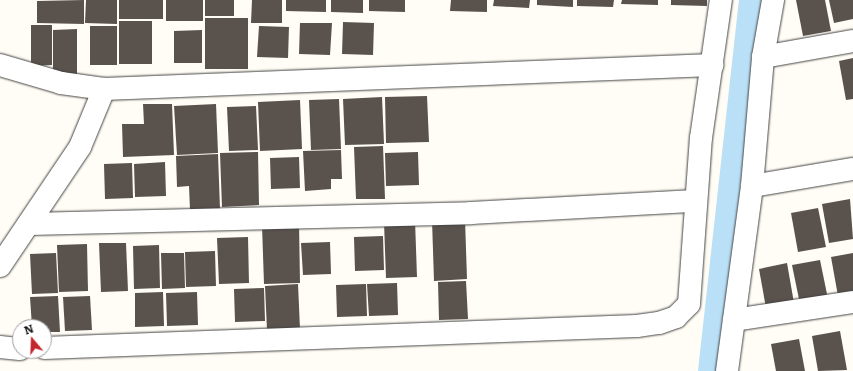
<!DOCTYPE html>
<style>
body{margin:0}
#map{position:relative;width:853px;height:371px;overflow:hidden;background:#fffdf5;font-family:Literata,serif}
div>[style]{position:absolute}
.canal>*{height:29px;margin:-14.5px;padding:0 14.5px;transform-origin:14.5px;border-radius:14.5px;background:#b9e0f7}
.building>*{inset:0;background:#5a524d}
.roads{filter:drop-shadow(0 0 1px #444) drop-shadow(0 0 1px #444)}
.minor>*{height:22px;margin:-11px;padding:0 11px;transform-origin:11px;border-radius:11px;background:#fff}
span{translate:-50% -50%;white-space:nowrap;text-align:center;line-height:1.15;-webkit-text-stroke:4px #fff;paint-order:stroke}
.north{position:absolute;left:12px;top:319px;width:40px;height:40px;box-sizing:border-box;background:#fff;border:1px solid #a0a0a0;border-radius:50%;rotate:341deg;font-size:11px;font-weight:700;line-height:16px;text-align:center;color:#111}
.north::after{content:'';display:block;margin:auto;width:14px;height:18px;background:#c4262e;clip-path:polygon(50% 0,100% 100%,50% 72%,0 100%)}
</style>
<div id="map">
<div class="canal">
<i style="left:712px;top:371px;width:373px;rotate:-83.7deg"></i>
</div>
<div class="building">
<i style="clip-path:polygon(84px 0,84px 24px,37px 23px,37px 1px)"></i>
<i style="clip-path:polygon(86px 0,117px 0,117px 24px,85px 23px)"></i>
<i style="clip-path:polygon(119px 0,163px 0,163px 19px,119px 19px)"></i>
<i style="clip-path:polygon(166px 0,203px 0,203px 21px,166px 21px)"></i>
<i style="clip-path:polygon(205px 0,234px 0,234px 16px,205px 16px)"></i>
<i style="clip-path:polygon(252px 0,282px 0,282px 23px,251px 23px)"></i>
<i style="clip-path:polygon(286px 0,326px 0,326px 12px,286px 11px)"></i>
<i style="clip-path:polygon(331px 0,363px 0,363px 13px,331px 12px)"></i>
<i style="clip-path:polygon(369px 0,405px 0,405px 12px,369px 11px)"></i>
<i style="clip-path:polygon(451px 0,487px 0,487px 12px,450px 11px)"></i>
<i style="clip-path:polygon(494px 0,530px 0,529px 8px,493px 6px)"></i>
<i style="clip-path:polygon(537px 0,573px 0,573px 7px,537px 5px)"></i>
<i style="clip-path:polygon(577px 0,614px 0,613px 7px,577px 6px)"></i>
<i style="clip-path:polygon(622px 0,658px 0,658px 5px,621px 4px)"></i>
<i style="clip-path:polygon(671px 0,707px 0,707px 6px,671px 5px)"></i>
<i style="clip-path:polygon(796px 0,825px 0,831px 31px,803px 36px)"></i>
<i style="clip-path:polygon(829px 0,853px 0,853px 19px,834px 23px)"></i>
<i style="clip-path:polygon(205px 18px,248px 18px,248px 69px,205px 69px)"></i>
<i style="clip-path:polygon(119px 21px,152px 21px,152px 64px,119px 64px)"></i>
<i style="clip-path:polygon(343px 22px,374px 23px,373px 55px,342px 54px)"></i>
<i style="clip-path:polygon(300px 23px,332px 23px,330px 55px,299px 54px)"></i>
<i style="clip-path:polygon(31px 25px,52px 25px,52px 65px,31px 66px)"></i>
<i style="clip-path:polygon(90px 26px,117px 26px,117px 65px,90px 65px)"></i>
<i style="clip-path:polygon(259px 26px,289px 27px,288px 58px,257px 57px)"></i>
<i style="clip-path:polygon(77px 29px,77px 80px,53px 80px,53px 30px)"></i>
<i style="clip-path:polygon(202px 30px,202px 63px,174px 63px,174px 31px)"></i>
<i style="clip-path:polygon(853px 58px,853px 99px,846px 100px,839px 61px)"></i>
<i style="clip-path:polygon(427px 96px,429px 142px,386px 143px,385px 97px)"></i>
<i style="clip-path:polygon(382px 97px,384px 144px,345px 145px,343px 99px)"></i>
<i style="clip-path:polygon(339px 99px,341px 149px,311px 150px,309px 100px)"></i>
<i style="clip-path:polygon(300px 100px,302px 149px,260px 151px,258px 102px)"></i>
<i style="clip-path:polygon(143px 104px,172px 104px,174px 155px,123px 157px,122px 124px,144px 124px)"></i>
<i style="clip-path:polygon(216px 104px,218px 153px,177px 155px,174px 106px)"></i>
<i style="clip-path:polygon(256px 106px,258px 150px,229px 151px,227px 107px)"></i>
<i style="clip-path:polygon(383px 146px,385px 199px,356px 199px,354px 147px)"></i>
<i style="clip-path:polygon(341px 150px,342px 179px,331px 179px,331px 189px,305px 191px,303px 151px)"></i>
<i style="clip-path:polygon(258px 152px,259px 205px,222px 207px,220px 153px)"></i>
<i style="clip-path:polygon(418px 152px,419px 185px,386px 186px,385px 153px)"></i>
<i style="clip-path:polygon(218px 154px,220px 209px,190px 210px,189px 186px,177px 187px,176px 156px)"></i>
<i style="clip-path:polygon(299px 157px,300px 188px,271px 189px,270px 158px)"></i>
<i style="clip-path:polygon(165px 162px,166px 196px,135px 197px,134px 164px)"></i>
<i style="clip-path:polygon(132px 163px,133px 198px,105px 199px,104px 164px)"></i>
<i style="clip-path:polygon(850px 199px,853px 239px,829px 243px,822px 204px)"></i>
<i style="clip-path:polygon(818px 208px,826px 247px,798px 252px,791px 213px)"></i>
<i style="clip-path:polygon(465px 219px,467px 279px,434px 281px,432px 220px)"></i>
<i style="clip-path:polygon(415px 220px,417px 277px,386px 278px,384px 222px)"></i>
<i style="clip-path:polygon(299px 223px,300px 283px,264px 284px,262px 225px)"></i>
<i style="clip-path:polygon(383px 236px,384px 270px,355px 271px,354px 237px)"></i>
<i style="clip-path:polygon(248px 237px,249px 283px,219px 284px,217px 238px)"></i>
<i style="clip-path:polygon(330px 242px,331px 274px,303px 275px,301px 243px)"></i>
<i style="clip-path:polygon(99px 243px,126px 243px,128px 291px,101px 292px)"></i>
<i style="clip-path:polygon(87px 244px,88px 291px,59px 292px,57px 245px)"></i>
<i style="clip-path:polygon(159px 245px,160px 288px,134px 289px,133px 246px)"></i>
<i style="clip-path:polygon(215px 251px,216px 286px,186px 287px,185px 252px)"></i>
<i style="clip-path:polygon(56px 253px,58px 293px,32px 294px,30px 254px)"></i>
<i style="clip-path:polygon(161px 253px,184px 253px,185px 288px,162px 289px)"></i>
<i style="clip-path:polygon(853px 253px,853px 293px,838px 296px,831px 257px)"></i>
<i style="clip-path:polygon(820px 260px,828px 299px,800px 304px,792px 265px)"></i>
<i style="clip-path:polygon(787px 263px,794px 303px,766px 308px,759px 269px)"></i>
<i style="clip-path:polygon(466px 281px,468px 319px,439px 320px,438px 282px)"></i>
<i style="clip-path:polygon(397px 283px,398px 315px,369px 316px,367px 284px)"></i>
<i style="clip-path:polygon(298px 284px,300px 329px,267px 330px,265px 286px)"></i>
<i style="clip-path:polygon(366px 284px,367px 316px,337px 317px,336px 285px)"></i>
<i style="clip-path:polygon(264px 288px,265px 321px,235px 322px,234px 289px)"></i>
<i style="clip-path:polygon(163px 292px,164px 326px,135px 327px,135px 293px)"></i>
<i style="clip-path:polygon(197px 292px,198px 325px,167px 326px,166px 293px)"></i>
<i style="clip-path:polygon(58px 296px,60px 332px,44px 332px,44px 327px,32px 327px,30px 297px)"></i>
<i style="clip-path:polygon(90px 296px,92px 330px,65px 331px,63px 297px)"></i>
<i style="clip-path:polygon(840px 331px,847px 370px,818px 371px,812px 336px)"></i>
<i style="clip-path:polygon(799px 339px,805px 371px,776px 371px,771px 344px)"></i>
</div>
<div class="roads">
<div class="minor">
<i style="left:763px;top:57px;width:91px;rotate:-10.1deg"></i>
<i style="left:0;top:65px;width:64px;rotate:16.4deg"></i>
<i style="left:61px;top:83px;width:43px;rotate:7.9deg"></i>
<i style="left:104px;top:89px;width:609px;rotate:-2.26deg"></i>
<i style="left:752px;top:186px;width:102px;rotate:-9.6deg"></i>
<i style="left:30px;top:224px;width:441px;rotate:-1.4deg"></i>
<i style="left:471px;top:213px;width:224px;rotate:-3.1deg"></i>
<i style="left:0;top:266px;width:143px;rotate:-56.1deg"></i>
<i style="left:80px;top:147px;width:63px;rotate:-67.5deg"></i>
<i style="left:734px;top:320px;width:120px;rotate:-8.6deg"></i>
<i style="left:0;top:347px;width:20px;rotate:6deg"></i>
<i style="left:44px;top:348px;width:593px;rotate:-2.12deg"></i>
<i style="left:637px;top:326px;width:22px;rotate:-8deg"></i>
<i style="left:659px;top:323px;width:18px;rotate:-19deg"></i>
<i style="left:676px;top:317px;width:18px;rotate:-45deg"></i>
<i style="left:689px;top:304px;width:166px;rotate:-85.9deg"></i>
<i style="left:701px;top:138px;width:139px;rotate:-81.8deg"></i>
<i style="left:727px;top:371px;width:187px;rotate:-82.3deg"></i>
<i style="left:752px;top:186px;width:129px;rotate:-85.1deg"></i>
<i style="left:763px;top:57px;width:58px;rotate:-80deg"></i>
</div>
</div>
<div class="north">N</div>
</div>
